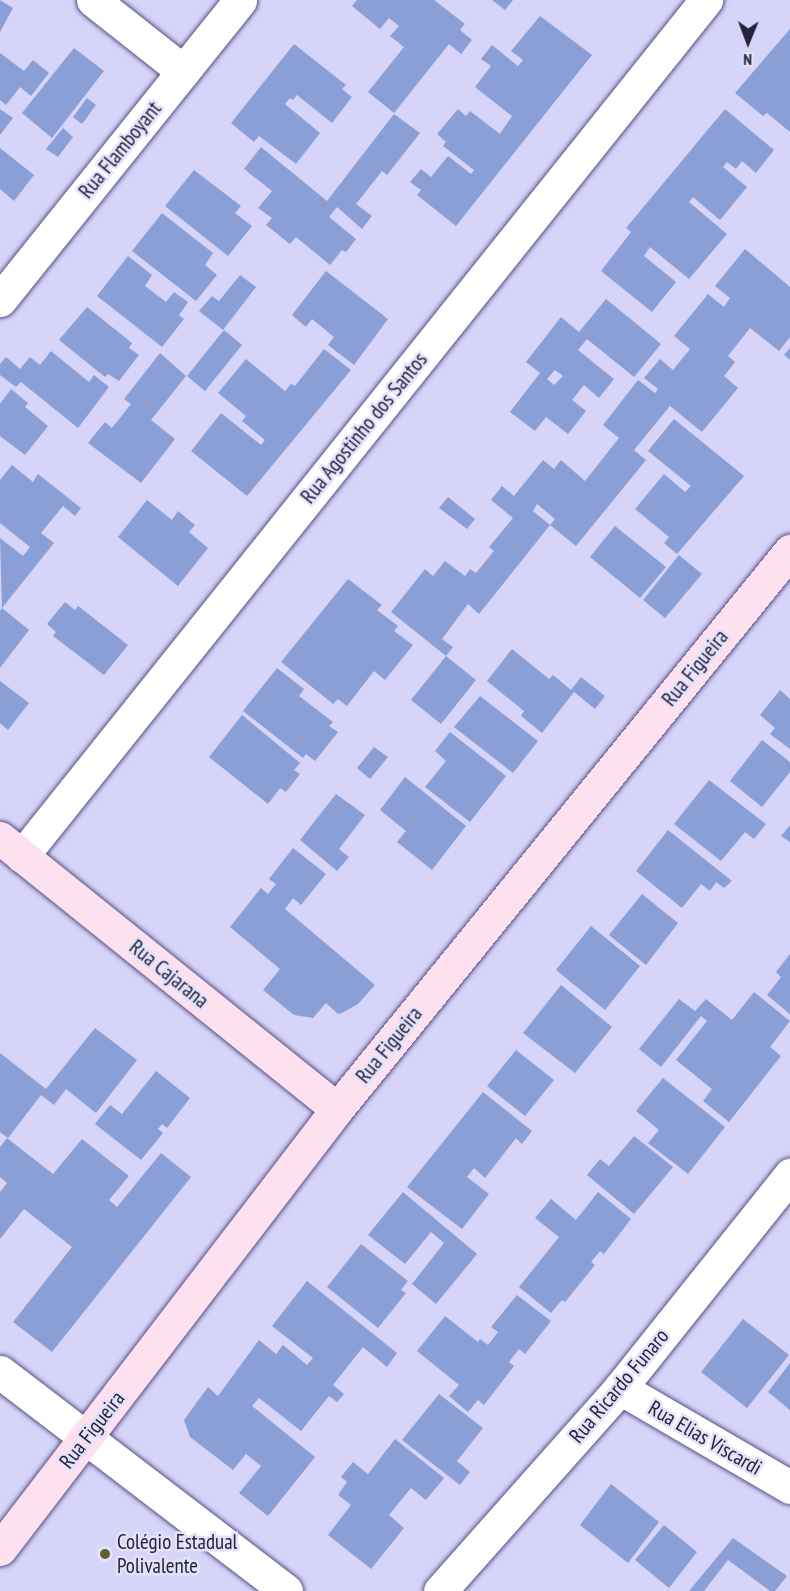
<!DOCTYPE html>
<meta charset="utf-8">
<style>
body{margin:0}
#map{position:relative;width:790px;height:1591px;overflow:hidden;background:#d6d4f9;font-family:"PT Sans Narrow",sans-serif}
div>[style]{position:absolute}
.building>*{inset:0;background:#8a9fd6}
.roads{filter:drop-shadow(0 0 2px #575085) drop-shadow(0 0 2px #575085)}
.street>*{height:33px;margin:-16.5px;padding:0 16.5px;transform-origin:16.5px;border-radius:16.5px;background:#fff}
.secondary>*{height:33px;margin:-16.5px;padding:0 16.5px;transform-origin:16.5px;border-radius:16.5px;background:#fde1ef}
.dots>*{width:16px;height:16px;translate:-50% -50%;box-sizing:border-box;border:3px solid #e4e2fb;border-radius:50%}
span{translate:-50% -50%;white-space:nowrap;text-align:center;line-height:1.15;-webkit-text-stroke:5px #e4e2fb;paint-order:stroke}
.street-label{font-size:21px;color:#252239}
.poi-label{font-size:21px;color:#252239}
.left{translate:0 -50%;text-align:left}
.north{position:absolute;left:718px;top:12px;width:60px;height:60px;-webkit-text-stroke:4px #e4e2fb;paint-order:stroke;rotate:181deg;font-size:16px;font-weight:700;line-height:24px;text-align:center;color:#252239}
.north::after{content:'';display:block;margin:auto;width:21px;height:27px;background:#252239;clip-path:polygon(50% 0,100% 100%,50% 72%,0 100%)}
</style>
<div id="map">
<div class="building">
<i style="clip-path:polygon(0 0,13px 8px,0 32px)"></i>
<i style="clip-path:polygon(357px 0,434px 0,465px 24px,460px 30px,472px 40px,461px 54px,449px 44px,394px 113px,368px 92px,404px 47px,390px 36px,399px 26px,389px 18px,380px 29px,352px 6px)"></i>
<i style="clip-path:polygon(492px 0,513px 0,505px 10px)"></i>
<i style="clip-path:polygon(540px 16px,592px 55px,456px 226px,417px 195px,421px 190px,410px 182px,421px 169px,431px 177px,448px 156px,471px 174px,474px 170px,443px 146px,446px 142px,437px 134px,458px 109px,466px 116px,470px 111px,500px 134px,512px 116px,475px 87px,491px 66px,481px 59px,492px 45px,518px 66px,523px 60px,511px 51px)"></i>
<i style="clip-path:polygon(790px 29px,790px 132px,767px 113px,763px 116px,735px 93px)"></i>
<i style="clip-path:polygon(294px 44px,346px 85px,342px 89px,352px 97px,332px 123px,297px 95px,293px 100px,290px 98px,285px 104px,320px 133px,296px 164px,259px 136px,254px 142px,231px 123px)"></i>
<i style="clip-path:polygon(74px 48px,104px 71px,52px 138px,22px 113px)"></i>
<i style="clip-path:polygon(0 53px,24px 71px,33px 60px,49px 73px,31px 96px,20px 87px,6px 105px,0 100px)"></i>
<i style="clip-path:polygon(87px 98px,96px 105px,82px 124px,73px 117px)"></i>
<i style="clip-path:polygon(0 109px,13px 118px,0 135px)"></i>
<i style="clip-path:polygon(725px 109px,774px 150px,756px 173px,742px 161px,736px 169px,727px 162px,723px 167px,747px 187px,720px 220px,693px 197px,689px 202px,727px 234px,689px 279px,650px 247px,644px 256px,676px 282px,652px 312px,601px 271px,631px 232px,626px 228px)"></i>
<i style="clip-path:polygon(394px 114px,420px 133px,387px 175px,382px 171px,356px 204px,372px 216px,362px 229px,337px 207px,329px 217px,356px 239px,346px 252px,342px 250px,330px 265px,296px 237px,290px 244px,266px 225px,272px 218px,258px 208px,272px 191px,244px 169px,261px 147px,327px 201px)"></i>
<i style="clip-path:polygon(63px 128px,73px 137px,58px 157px,46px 149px)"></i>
<i style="clip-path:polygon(0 148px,34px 175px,14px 201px,0 189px)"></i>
<i style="clip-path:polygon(194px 170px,241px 206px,235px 213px,252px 226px,228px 256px,165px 206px)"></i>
<i style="clip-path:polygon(162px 213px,213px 253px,205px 265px,217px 275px,196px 301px,132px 251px)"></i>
<i style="clip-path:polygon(745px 249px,790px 287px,790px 337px,779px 351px,750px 328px,728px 356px,735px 362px,724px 376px,738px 388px,702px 432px,670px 406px,634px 450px,646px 460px,576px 546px,550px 525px,555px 519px,537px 504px,533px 511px,550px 525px,479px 614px,468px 604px,442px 639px,453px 647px,446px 656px,476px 680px,441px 724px,411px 700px,446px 656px,391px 612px,425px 569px,433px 576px,445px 561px,465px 576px,470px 569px,476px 573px,494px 551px,489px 547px,513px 518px,491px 500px,502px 486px,514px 496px,543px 460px,554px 469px,561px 460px,585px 481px,619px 438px,603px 425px,638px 380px,655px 393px,658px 389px,644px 378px,660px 359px,673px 370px,690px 349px,674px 336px,708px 294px,724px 307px,730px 298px,715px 286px)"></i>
<i style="clip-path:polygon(128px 256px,152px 275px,145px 286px,166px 302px,174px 292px,188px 302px,179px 315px,184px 319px,162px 347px,97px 296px)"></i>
<i style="clip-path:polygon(326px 271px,388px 319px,354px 365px,328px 345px,334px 337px,312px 319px,306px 327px,292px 315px)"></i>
<i style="clip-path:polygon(240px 275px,256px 287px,223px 330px,199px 311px,212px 296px,219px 301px)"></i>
<i style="clip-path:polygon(evenodd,606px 299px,661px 344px,634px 377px,587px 339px,578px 350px,614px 379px,599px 398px,584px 385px,572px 400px,586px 411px,568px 434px,546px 417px,535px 431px,510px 412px,540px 373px,526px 362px,561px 317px,579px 332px,606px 299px,555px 370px,563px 376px,554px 385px,547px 379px,555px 370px)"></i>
<i style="clip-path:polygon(87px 307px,132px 343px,129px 348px,139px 355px,119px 381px,108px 374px,105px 377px,59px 340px)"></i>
<i style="clip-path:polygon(224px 330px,242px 345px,205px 391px,187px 376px)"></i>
<i style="clip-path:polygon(790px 348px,790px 360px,784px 355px)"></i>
<i style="clip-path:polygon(324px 349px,351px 370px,247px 496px,191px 451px,221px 413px,261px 445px,265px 440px,242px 421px,246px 416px,218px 393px,246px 359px,285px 391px,291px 384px,295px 386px)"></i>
<i style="clip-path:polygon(51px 351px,89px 382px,94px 375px,109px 387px,78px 428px,21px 382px,16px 387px,0 375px,0 364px,6px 357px,20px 369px,30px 357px,40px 365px)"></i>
<i style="clip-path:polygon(160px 353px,186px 376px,151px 420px,175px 439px,141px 483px,88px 443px,105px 422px,112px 428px,131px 404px,124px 399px)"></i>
<i style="clip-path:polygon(11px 389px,28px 403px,25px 407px,48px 426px,25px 455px,0 436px,0 404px)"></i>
<i style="clip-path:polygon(674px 419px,744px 476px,677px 554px,664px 543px,669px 537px,635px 509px,664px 474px,685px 492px,691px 486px,648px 451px)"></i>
<i style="clip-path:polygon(12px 465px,33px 482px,38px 474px,81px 508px,75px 516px,63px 506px,41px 533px,54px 543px,2px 608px,0 538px,23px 556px,30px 547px,0 523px,0 480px)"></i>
<i style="clip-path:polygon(448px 497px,475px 519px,467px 529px,439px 508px)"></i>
<i style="clip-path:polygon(147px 500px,172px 520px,178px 511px,195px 525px,189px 532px,208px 548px,178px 586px,118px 537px)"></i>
<i style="clip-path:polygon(615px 526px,666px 567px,640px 598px,590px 557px)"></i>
<i style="clip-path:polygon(679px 555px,702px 574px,665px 618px,643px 600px)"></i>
<i style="clip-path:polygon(348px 579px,382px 605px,377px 610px,398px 626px,394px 631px,413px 645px,385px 680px,374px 671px,347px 706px,338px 699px,333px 704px,281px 662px)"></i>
<i style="clip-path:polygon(65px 602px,75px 610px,78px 606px,128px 645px,104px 675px,53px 636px,56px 632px,47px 624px)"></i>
<i style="clip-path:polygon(2px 608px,29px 630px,0 668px,0 611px)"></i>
<i style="clip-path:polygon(512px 649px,549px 679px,553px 675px,571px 690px,581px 677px,605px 696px,595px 709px,574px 692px,542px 733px,521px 716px,524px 711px,487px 681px)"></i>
<i style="clip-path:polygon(277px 668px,304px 689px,299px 696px,333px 722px,329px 726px,338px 732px,315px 761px,306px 754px,303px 758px,243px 711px)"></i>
<i style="clip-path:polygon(0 681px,29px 703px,8px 730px,0 723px)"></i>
<i style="clip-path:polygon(780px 690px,790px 699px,790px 749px,770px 734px,775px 728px,760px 715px)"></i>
<i style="clip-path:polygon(480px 696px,538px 741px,513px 773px,454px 727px)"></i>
<i style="clip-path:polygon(242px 715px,300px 763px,294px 770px,300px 774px,286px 792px,280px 788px,268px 804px,209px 757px)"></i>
<i style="clip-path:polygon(450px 732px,506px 776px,470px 822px,425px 787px,446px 761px,435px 751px)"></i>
<i style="clip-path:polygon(762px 740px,790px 762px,790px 772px,762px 807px,730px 781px)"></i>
<i style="clip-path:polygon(374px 747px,388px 757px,370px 779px,357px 768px)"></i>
<i style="clip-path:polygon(405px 777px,466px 826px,432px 870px,397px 842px,406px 831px,380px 810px)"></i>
<i style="clip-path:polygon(709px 780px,766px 824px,754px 839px,745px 832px,721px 861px,674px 824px)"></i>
<i style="clip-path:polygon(336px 794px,365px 815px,339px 849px,349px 857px,337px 871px,300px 840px)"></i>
<i style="clip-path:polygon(790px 825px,790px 842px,781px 836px)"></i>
<i style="clip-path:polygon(668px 830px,732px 881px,724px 888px,716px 882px,710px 891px,701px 884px,682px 908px,636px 871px)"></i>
<i style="clip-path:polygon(293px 848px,326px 874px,301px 905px,293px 898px,285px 909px,375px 985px,358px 1004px,342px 1013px,338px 1014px,326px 1003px,313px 1018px,294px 1015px,263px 990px,280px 969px,230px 927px,261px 888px,268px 894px,276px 884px,269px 879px)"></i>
<i style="clip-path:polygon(642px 894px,678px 923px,646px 965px,609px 935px)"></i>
<i style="clip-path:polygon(591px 926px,640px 966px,605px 1010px,556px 970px)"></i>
<i style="clip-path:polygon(790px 954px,790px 1014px,767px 995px,781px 977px,776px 972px)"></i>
<i style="clip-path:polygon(561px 985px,612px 1027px,575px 1073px,523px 1033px)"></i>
<i style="clip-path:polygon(754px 992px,790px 1021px,770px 1047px,781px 1056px,729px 1122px,703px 1101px,712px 1089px,676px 1060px,707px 1021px,701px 1016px,661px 1067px,639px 1049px,679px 999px,695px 1011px,706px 999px,732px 1020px)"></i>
<i style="clip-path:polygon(95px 1028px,137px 1060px,96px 1113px,66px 1089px,54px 1105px,41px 1095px,8px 1138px,0 1132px,0 1053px,46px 1089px)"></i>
<i style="clip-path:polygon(516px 1050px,554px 1080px,525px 1116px,487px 1086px)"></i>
<i style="clip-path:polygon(156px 1071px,190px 1098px,167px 1128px,162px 1124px,158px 1129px,163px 1133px,141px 1160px,95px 1124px,110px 1105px,122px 1114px)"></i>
<i style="clip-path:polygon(663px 1078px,725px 1127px,688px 1174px,648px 1143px,659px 1130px,636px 1111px)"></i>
<i style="clip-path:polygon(483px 1092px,532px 1131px,522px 1144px,516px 1138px,485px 1178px,474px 1168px,467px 1177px,489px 1194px,462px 1229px,407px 1187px)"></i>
<i style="clip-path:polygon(634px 1136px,673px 1167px,634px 1214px,587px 1175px,600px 1159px,609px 1166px)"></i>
<i style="clip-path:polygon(7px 1138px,53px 1174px,82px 1139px,129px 1176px,109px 1200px,117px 1207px,161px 1153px,191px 1177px,52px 1352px,13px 1322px,72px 1247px,24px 1209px,0 1239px,0 1192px,7px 1183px,0 1177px,0 1147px)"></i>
<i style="clip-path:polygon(403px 1192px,477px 1254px,436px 1304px,412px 1284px,444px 1243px,431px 1232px,405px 1264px,368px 1235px)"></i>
<i style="clip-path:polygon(598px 1192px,631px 1219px,604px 1254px,600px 1251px,591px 1262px,595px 1265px,565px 1302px,562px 1300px,551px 1313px,519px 1287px,559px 1237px,535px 1218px,551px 1199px,576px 1220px)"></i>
<i style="clip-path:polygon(361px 1244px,408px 1281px,401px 1290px,406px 1293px,378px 1328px,327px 1287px)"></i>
<i style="clip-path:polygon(307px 1281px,397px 1353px,387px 1367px,363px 1347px,333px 1385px,344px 1394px,337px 1402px,329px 1396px,301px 1431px,259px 1398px,252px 1406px,315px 1457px,268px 1516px,239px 1493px,261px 1466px,246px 1454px,233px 1470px,190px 1437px,184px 1420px,208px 1387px,218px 1396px,259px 1340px,276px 1354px,283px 1345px,307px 1365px,313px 1358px,272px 1326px)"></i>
<i style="clip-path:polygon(517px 1295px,551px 1321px,525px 1354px,519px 1349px,509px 1362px,514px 1366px,484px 1405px,478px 1400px,468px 1412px,449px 1396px,459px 1385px,417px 1351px,445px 1316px,478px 1342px,480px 1339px,488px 1345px,498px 1332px,491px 1327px)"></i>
<i style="clip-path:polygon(743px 1319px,789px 1355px,747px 1408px,701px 1372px)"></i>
<i style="clip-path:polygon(790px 1363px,790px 1410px,768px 1392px)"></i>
<i style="clip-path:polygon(439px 1394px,483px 1428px,457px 1461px,470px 1472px,460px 1485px,402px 1440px)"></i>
<i style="clip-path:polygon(395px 1439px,444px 1478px,426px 1500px,411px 1488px,389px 1515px,404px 1528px,371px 1569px,328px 1535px,351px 1505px,338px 1495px,347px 1482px,341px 1477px,353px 1462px,368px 1474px)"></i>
<i style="clip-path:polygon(611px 1484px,659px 1522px,628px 1563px,580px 1525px)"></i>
<i style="clip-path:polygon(664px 1525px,697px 1552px,669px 1588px,635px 1560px)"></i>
<i style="clip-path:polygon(733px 1538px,787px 1576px,775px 1591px,770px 1591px,728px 1560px,704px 1591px,689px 1591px)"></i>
</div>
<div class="roads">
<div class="street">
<i style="left:93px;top:0;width:115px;rotate:38.3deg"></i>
<i style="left:0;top:300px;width:384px;rotate:-51.3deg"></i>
<i style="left:22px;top:856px;width:1096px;rotate:-51.37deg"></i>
<i style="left:0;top:1372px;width:360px;rotate:37.4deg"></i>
<i style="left:620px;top:1388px;width:197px;rotate:30.2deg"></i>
<i style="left:440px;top:1591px;width:271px;rotate:-48.4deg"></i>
<i style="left:620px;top:1388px;width:273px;rotate:-51.4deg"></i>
</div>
<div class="secondary">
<i style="left:0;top:838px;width:432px;rotate:38.8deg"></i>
<i style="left:0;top:1549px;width:554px;rotate:-52.55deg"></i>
<i style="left:337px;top:1109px;width:719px;rotate:-50.93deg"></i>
</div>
</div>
<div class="dots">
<i style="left:105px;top:1554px;background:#60602d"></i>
</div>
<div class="street-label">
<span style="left:120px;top:150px;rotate:-51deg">Rua Flamboyant</span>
<span style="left:364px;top:428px;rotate:-51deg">Rua Agostinho dos Santos</span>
<span style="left:695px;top:668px;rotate:-51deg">Rua Figueira</span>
<span style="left:169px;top:974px;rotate:39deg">Rua Cajarana</span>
<span style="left:389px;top:1045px;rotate:-51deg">Rua Figueira</span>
<span style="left:619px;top:1386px;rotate:-50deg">Rua Ricardo Funaro</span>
<span style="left:92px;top:1430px;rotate:-52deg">Rua Figueira</span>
<span style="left:705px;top:1438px;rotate:30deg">Rua Elias Viscardi</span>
</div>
<div class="poi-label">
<span class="left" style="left:117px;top:1554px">Colégio Estadual<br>Polivalente</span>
</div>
<div class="north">N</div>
</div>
